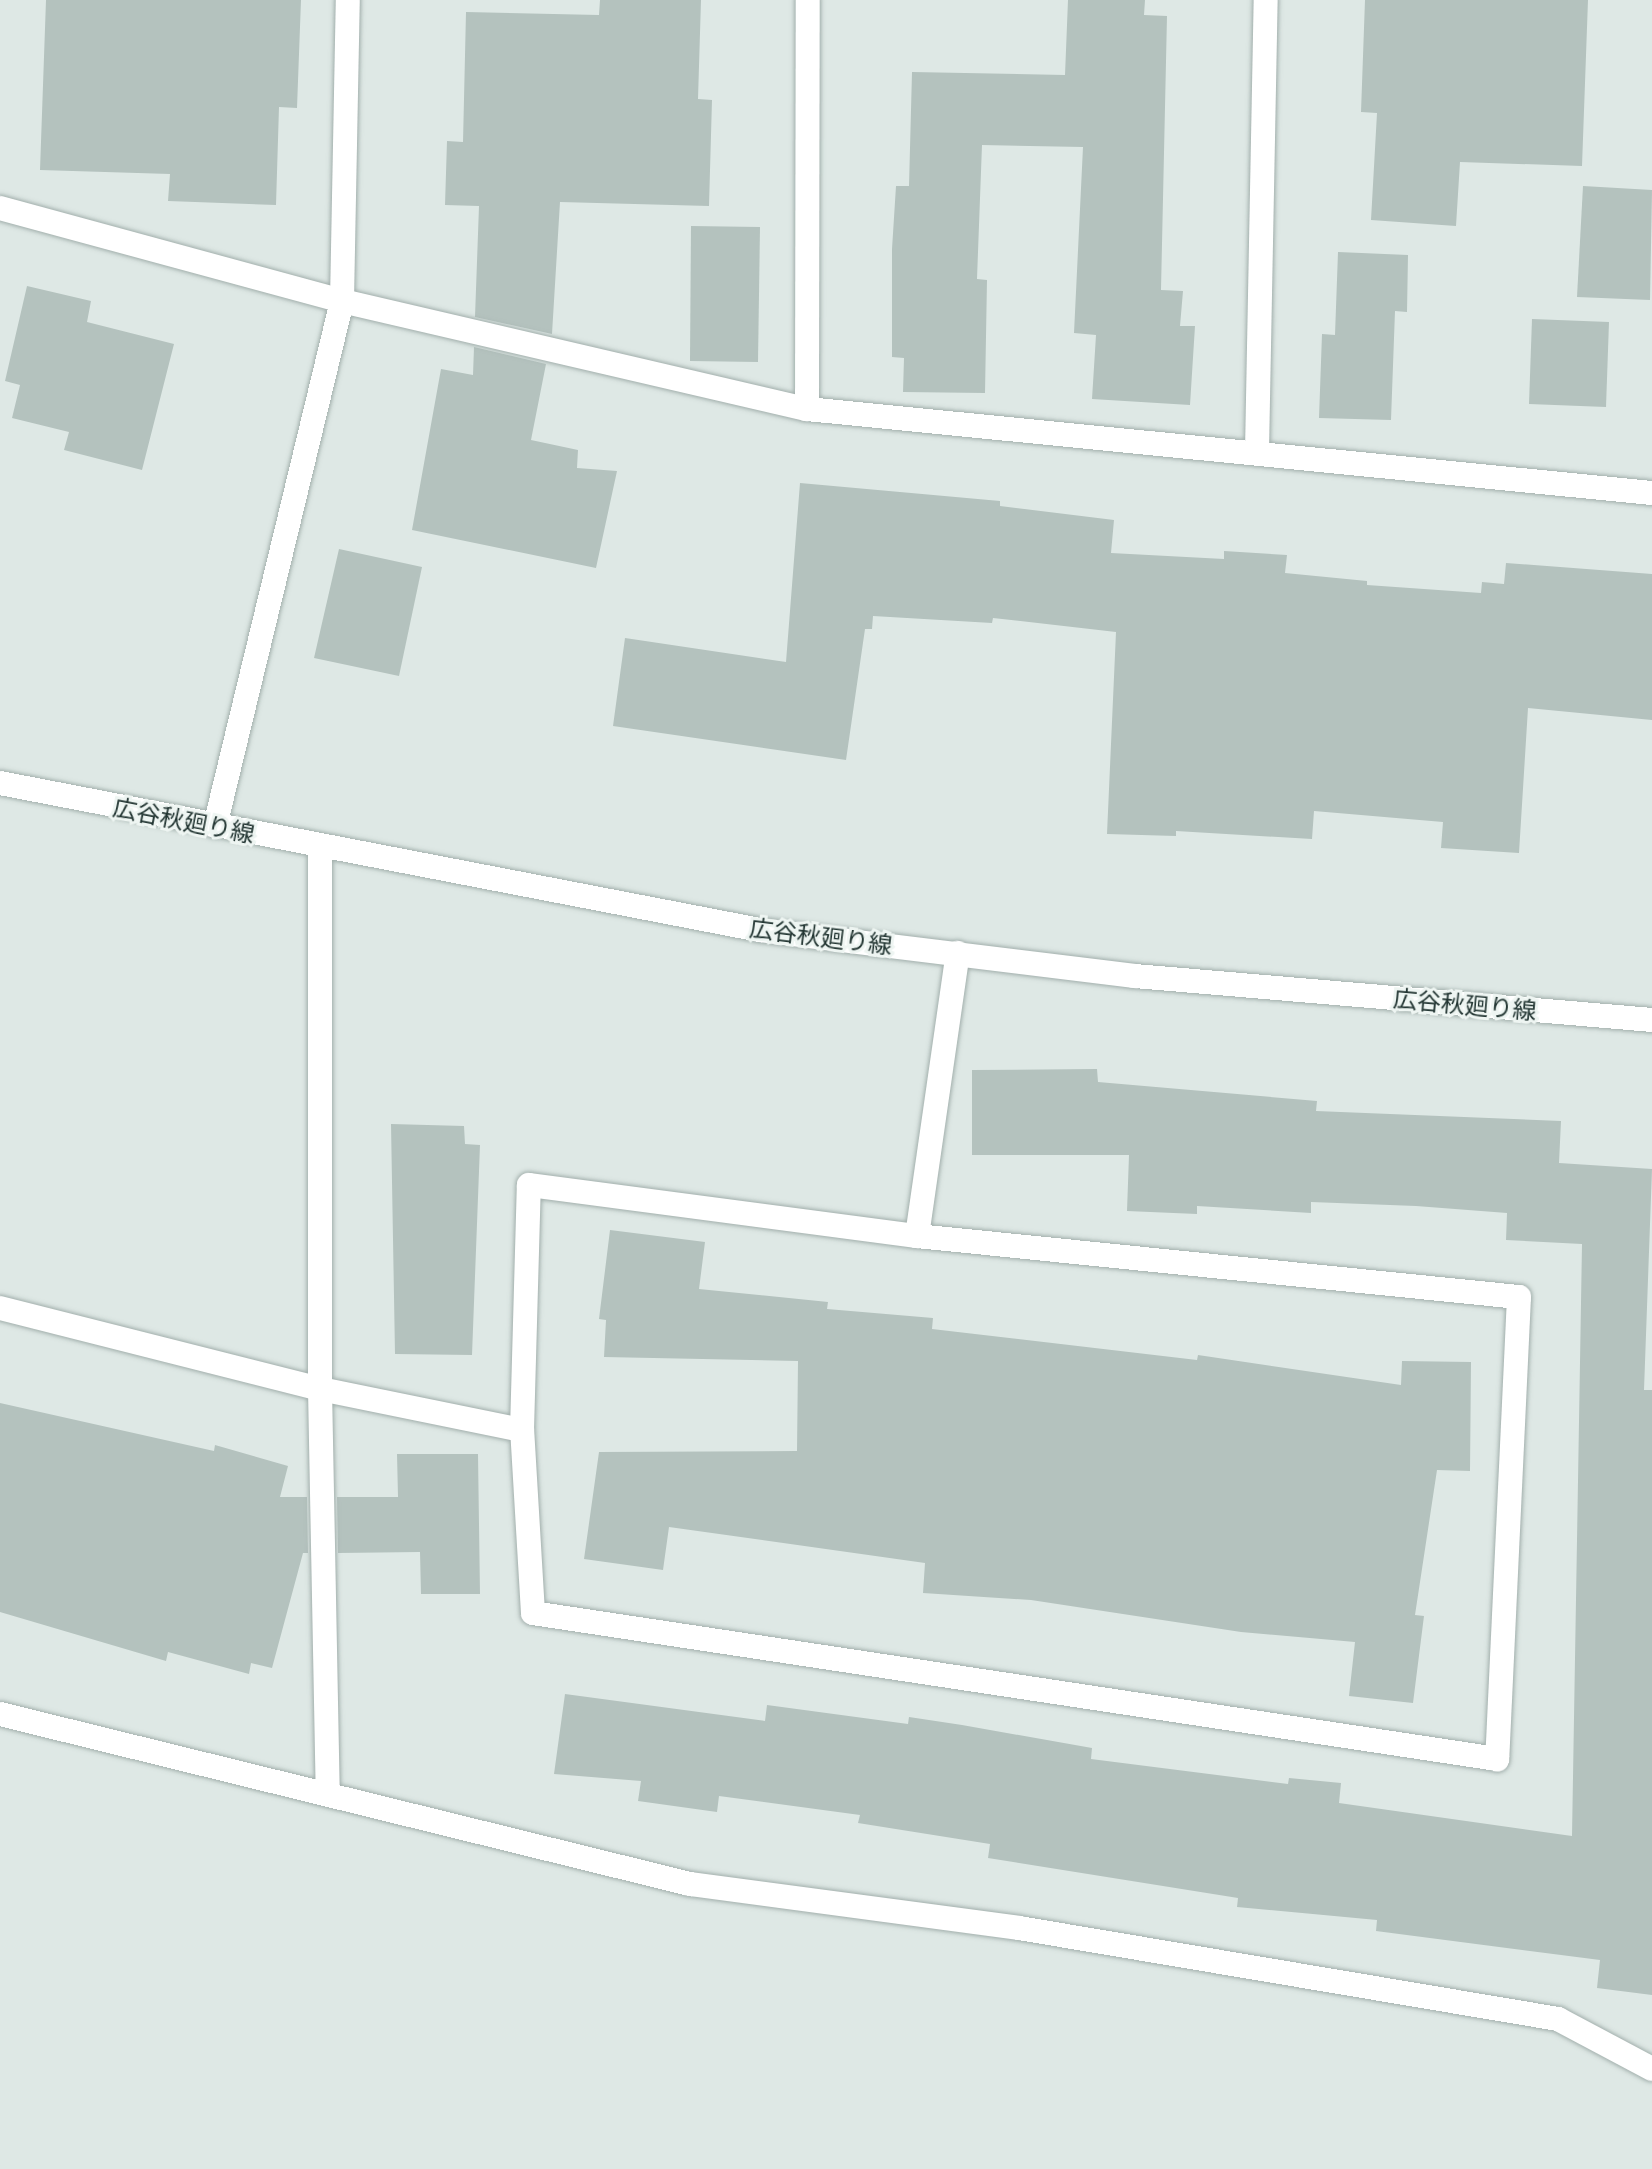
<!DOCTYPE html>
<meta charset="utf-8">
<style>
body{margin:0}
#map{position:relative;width:1652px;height:2169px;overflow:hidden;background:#dee8e5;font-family:Manrope,"Noto Sans JP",sans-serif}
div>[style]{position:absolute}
.building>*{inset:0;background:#b4c2be}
.roads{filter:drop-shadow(0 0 2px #a2afac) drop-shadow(0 0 2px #a2afac)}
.street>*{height:24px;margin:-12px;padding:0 12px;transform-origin:12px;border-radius:12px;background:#fff}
.secondary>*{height:24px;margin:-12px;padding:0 12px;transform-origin:12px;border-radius:12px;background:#fff}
span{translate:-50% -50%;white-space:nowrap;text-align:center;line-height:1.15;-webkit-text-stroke:6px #eef5f2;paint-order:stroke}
.street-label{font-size:24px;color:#223532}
</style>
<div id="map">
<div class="building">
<i style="clip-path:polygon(46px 0,301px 0,297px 108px,279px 107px,276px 205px,168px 201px,170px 174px,40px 170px)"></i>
<i style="clip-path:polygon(600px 0,701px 0,698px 99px,712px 100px,709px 206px,560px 202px,552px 334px,475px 317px,479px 206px,445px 205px,447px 141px,463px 142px,466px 12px,599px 15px)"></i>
<i style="clip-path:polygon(1068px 0,1145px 0,1144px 15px,1167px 16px,1161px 290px,1183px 291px,1180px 326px,1195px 326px,1190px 405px,1092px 399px,1096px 335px,1074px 333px,1083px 147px,982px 145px,977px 279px,987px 280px,985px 393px,903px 392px,904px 358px,892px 357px,892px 249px,896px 186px,909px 186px,912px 72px,1065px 75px)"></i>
<i style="clip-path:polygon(1365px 0,1588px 0,1582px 166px,1460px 162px,1456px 226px,1371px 220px,1377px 113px,1361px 112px)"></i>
<i style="clip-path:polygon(1583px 186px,1652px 190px,1650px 300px,1577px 297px)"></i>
<i style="clip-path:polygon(691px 226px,760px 227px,758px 362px,690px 361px)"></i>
<i style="clip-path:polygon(1338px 252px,1408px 255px,1407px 312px,1395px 311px,1391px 420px,1319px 418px,1322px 334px,1335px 335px)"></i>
<i style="clip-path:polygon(27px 286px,91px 301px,87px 322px,174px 344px,142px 470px,64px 450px,69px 432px,12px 418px,20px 385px,5px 381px)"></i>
<i style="clip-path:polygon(1532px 319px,1609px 322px,1606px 407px,1529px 404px)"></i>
<i style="clip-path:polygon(474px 347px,546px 364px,531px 440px,578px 450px,577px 468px,617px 471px,596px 568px,412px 530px,441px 369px,473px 375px)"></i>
<i style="clip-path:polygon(800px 483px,1000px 501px,1000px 506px,1114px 520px,1111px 553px,1224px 559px,1224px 551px,1287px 555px,1285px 573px,1367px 581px,1367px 585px,1481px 593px,1482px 582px,1504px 584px,1506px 563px,1652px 574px,1652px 720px,1528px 708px,1519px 853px,1441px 848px,1443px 822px,1314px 811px,1312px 839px,1176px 831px,1176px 836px,1107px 834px,1116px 632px,993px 618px,992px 623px,873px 616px,872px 629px,865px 629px,846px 760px,613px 726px,625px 638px,786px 662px)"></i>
<i style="clip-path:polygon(339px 549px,422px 567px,399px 676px,314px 658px)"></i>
<i style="clip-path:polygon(1097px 1069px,1098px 1082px,1317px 1101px,1316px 1111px,1561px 1121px,1559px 1163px,1652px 1169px,1644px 1390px,1652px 1390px,1652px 1995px,1597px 1988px,1600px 1960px,1376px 1931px,1377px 1920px,1237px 1907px,1238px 1898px,988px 1858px,990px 1844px,858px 1823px,860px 1815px,719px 1796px,717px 1812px,638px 1801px,641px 1781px,554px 1774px,565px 1694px,765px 1721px,767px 1705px,908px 1724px,909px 1717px,962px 1725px,1092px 1748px,1091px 1759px,1288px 1784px,1289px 1778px,1341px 1783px,1339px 1803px,1572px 1836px,1582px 1244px,1506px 1240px,1507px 1213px,1416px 1206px,1311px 1202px,1311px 1213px,1197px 1206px,1197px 1214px,1127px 1211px,1129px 1155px,972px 1155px,972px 1070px)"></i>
<i style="clip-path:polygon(391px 1124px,464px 1126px,465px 1144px,480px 1145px,472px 1355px,395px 1354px)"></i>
<i style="clip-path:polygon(610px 1230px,705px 1242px,699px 1289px,828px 1302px,827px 1309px,933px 1318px,932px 1329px,1197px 1360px,1198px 1355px,1401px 1385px,1402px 1361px,1471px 1362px,1470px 1471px,1437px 1470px,1415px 1615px,1424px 1616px,1413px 1703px,1349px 1696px,1355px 1642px,1241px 1632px,1031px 1600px,923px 1593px,925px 1563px,669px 1527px,663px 1570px,584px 1559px,599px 1452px,797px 1451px,798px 1361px,604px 1357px,606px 1320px,599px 1319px)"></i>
<i style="clip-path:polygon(0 1403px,214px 1451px,215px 1445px,288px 1466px,280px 1497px,307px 1497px,308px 1553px,303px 1553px,272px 1668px,251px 1663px,249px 1674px,168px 1652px,166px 1661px,0 1612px)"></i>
<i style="clip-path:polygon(397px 1454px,478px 1454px,480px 1594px,421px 1594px,420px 1552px,338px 1553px,337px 1497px,398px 1497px)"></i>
</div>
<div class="roads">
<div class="street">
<i style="left:0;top:208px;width:354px;rotate:15.2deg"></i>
<i style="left:342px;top:301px;width:477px;rotate:13.1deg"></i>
<i style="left:807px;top:409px;width:849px;rotate:5.68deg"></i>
<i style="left:807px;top:409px;width:409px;rotate:-89.9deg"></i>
<i style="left:1257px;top:451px;width:451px;rotate:-88.9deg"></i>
<i style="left:215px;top:826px;width:540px;rotate:-76.4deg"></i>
<i style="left:342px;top:301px;width:301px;rotate:-88.9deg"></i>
<i style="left:320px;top:848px;width:541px;rotate:90deg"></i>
<i style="left:320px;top:1389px;width:404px;rotate:88.9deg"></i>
<i style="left:917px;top:1236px;width:605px;rotate:5.79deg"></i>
<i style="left:1519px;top:1297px;width:463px;rotate:92.7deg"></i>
<i style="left:1497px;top:1759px;width:975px;rotate:-171.39deg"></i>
<i style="left:533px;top:1613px;width:183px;rotate:-93.4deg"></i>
<i style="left:522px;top:1430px;width:245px;rotate:-88.4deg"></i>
<i style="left:529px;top:1185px;width:391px;rotate:7.5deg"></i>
<i style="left:917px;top:1236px;width:286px;rotate:-81.8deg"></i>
<i style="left:0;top:1308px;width:330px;rotate:14.2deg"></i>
<i style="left:320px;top:1389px;width:206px;rotate:11.5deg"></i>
<i style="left:0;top:1714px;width:711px;rotate:13.84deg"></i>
<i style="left:690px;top:1884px;width:332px;rotate:7.6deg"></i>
<i style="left:1019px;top:1928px;width:547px;rotate:9.58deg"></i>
<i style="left:1558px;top:2019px;width:106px;rotate:28deg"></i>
</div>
<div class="secondary">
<i style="left:0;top:783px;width:774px;rotate:10.95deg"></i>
<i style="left:760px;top:930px;width:378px;rotate:7deg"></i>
<i style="left:1135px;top:976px;width:519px;rotate:4.86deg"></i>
</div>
</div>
<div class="street-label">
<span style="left:184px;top:820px;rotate:11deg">広谷秋廻り線</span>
<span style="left:821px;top:936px;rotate:7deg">広谷秋廻り線</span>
<span style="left:1465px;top:1004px;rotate:5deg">広谷秋廻り線</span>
</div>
</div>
